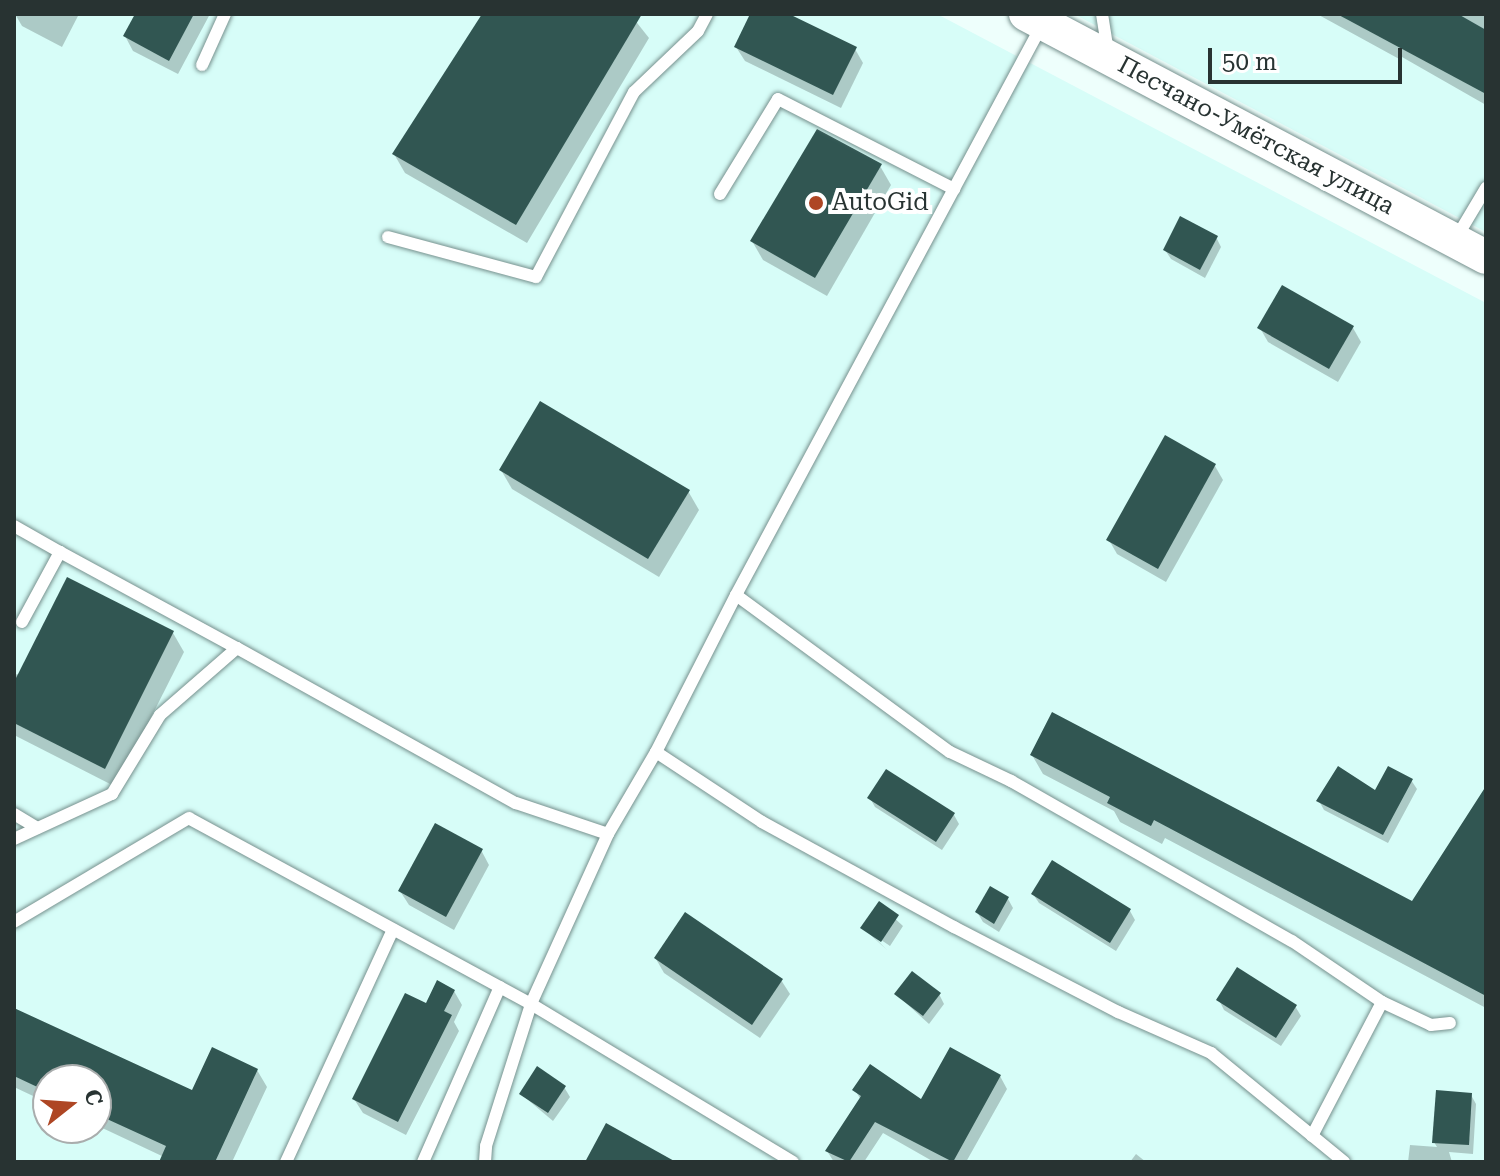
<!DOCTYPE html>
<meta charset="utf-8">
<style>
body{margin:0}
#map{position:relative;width:1500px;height:1176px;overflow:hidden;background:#eefffc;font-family:"Roboto Serif",serif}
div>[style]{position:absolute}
.built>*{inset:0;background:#d7fdf8}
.shadow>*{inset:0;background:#0003}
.building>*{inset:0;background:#315652}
.roads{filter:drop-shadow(0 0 2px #77918e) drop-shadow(0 0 2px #77918e)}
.lane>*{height:12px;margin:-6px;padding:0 6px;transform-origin:6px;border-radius:6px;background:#fff}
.secondary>*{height:34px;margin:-17px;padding:0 17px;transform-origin:17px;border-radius:17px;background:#fff}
.dots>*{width:22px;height:22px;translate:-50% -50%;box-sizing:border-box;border:4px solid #fff;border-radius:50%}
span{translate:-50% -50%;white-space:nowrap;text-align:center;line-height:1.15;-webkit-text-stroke:8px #fff;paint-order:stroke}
.street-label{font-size:24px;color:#283332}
.poi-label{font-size:24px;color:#283332}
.left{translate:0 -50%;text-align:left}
.frame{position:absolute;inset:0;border:16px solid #283332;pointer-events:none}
.north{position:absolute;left:32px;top:1064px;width:80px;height:80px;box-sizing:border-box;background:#fff;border:2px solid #a9adad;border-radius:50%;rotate:73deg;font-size:22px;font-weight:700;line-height:32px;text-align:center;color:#283332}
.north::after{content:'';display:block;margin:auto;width:28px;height:36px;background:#ae4624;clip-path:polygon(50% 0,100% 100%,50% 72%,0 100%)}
.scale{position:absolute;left:1208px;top:48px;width:194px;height:36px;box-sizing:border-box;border:4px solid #283332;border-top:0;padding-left:10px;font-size:24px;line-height:28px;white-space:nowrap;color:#283332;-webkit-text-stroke:6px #fff;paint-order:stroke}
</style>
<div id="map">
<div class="built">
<i style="clip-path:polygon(evenodd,14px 14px,937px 14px,1486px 303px,1486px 1162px,14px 1162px,14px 14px,48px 1080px,96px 1080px,96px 1128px,48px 1128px,48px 1080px)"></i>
<i style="clip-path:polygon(1074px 14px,1486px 14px,1486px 232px,1482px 230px)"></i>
</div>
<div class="shadow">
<i style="clip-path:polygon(15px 14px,79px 14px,62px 47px,22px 26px)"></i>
<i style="clip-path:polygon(137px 14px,210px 14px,178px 74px,133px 51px,125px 36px)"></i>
<i style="clip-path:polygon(484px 14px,630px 14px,649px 38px,527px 243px,405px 173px,394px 154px)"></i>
<i style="clip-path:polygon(753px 14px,785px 14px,855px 49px,863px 63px,841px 108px,745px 61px,736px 47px)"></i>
<i style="clip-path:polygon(1317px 14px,1486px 14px,1486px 105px,1402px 57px,1401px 60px)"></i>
<i style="clip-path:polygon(880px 166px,891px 185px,827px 296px,763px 260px,752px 241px)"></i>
<i style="clip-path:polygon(1216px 237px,1221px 247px,1205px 278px,1171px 259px,1165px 250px)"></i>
<i style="clip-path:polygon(1260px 328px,1353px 328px,1361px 342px,1338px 382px,1268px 342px)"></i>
<i style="clip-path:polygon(1215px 466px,1223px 480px,1166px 582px,1117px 554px,1109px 540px)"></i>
<i style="clip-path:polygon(501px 470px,688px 491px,699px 510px,659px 577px,512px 489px)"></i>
<i style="clip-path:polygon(173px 633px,184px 652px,116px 787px,14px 735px,14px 675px)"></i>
<i style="clip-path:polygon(1032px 755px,1412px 904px,1484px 793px,1486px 772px,1486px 1008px,1165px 838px,1162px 844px,1120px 822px,1114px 811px,1043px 774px)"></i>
<i style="clip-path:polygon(1411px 780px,1417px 789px,1388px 843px,1324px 810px,1319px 801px,1376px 793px)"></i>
<i style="clip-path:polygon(870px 798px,954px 815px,959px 824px,942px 850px,875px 807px)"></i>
<i style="clip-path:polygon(481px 850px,489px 865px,454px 930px,409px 905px,400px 891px)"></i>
<i style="clip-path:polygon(1033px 894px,1130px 911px,1135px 920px,1116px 951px,1039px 903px)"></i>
<i style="clip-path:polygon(1008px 899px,1013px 908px,999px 932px,983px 922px,977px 912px)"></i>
<i style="clip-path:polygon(879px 904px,903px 926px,890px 946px,868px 931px,887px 950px,863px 928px)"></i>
<i style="clip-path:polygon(656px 959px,781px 980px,790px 994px,760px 1038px,664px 973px)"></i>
<i style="clip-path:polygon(454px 991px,462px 1005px,454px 1022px,459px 1031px,406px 1135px,363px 1113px,354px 1099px,427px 1006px)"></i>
<i style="clip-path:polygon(896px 994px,939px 994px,944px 1004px,929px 1024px)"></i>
<i style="clip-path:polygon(1219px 1000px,1295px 1006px,1301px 1016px,1281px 1046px,1224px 1010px)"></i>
<i style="clip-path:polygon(14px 1016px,193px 1093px,257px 1070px,267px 1087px,232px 1162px,162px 1162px,164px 1157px,96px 1125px,96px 1080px,48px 1080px,48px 1103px,14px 1087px)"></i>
<i style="clip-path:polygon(1000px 1076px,1007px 1089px,966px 1162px,934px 1162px,883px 1133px,864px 1162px,834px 1162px,827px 1151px,861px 1100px,855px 1090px,922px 1102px)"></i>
<i style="clip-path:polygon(564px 1087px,570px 1097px,553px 1121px,521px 1094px)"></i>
<i style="clip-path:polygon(1471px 1095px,1476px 1104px,1473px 1154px,1449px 1152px,1452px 1162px,1408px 1162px,1410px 1145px,1437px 1147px,1434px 1142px)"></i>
<i style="clip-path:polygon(1136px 1154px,1146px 1162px,1130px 1162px)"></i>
</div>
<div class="building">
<i style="clip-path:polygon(135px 14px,194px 14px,169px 61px,123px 36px)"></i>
<i style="clip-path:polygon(482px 14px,642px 14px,516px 225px,392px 154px)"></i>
<i style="clip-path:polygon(750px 14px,789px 14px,857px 47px,833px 95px,734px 47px)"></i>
<i style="clip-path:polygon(1337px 14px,1458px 14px,1486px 30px,1486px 94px)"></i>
<i style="clip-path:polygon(817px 129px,882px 164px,815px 278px,750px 241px)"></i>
<i style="clip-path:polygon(1180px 216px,1218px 236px,1200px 270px,1163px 250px)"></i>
<i style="clip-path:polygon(1282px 285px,1354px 326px,1329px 369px,1257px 328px)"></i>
<i style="clip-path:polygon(540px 401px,690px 490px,648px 559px,499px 470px)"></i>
<i style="clip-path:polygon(1165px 435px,1216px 464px,1158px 569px,1106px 540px)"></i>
<i style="clip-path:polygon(67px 577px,174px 631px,105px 769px,14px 723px,14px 682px)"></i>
<i style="clip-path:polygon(1052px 712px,1412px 901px,1486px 786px,1486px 996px,1154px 820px,1151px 826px,1107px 803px,1110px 797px,1030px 755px)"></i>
<i style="clip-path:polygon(1338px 766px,1375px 790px,1388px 766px,1413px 779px,1383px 835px,1316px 801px)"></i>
<i style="clip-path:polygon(886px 769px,955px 813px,936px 842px,867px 798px)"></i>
<i style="clip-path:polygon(435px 823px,483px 849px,446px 917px,398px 891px)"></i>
<i style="clip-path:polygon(1052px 860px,1131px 909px,1110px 943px,1031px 894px)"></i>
<i style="clip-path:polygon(990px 886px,1009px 897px,994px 924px,975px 912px)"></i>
<i style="clip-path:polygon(879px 901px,899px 915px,881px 942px,860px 928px)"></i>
<i style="clip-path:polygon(685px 912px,783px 979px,752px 1025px,654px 958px)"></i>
<i style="clip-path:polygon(1237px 967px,1297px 1005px,1276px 1038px,1216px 1000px)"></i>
<i style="clip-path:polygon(912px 971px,941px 993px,923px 1016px,894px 994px)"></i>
<i style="clip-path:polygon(437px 980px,455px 990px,444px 1011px,452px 1015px,398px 1122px,352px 1099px,405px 993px,426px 1003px)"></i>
<i style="clip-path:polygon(14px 1008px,192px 1090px,212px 1047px,258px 1069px,215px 1162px,159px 1162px,166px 1146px,96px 1114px,96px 1080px,48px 1080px,48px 1092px,14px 1076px)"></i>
<i style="clip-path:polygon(950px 1047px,1001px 1075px,953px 1162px,875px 1122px,849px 1162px,825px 1151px,861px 1096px,852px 1090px,870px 1064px,921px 1099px)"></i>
<i style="clip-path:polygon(537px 1066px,566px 1086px,548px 1113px,519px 1094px)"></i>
<i style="clip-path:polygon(1436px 1090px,1472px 1093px,1469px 1145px,1432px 1143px)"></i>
<i style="clip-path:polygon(606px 1123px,676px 1162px,585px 1162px)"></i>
</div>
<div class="roads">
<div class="lane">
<i style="left:1102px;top:14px;width:36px;rotate:81deg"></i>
<i style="left:202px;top:65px;width:56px;rotate:-65.7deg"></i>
<i style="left:720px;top:194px;width:111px;rotate:-58.6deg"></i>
<i style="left:778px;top:99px;width:198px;rotate:27.1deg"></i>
<i style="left:388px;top:237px;width:153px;rotate:15.1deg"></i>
<i style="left:536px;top:277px;width:209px;rotate:-62.1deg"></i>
<i style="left:634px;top:92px;width:88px;rotate:-43.6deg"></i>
<i style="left:698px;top:31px;width:19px;rotate:-62deg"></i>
<i style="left:1455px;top:240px;width:61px;rotate:-59.2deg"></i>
<i style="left:14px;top:526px;width:53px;rotate:29.5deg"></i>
<i style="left:736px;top:595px;width:649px;rotate:-61.78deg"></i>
<i style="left:22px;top:622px;width:80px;rotate:-61.5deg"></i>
<i style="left:60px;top:552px;width:201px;rotate:28.5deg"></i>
<i style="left:656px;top:752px;width:176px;rotate:-63deg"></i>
<i style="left:736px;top:595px;width:265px;rotate:36.3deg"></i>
<i style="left:950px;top:752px;width:68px;rotate:25.4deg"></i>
<i style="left:1011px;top:781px;width:323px;rotate:29.7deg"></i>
<i style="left:1292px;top:941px;width:109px;rotate:34.1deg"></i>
<i style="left:14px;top:814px;width:27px;rotate:31deg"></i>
<i style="left:608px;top:834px;width:95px;rotate:-59.7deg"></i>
<i style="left:656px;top:752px;width:127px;rotate:33.4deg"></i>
<i style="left:762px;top:822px;width:219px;rotate:28.7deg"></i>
<i style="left:954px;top:927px;width:185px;rotate:27.4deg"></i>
<i style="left:1118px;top:1012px;width:102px;rotate:23.8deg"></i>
<i style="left:1211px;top:1053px;width:172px;rotate:39.3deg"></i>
<i style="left:14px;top:839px;width:108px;rotate:-24.7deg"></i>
<i style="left:112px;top:794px;width:92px;rotate:-58.7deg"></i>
<i style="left:160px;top:715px;width:102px;rotate:-41deg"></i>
<i style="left:237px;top:648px;width:319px;rotate:29.1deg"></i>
<i style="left:516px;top:803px;width:97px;rotate:18.6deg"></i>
<i style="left:608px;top:834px;width:187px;rotate:114.4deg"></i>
<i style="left:531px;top:1004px;width:389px;rotate:-151.5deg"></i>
<i style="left:189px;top:818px;width:204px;rotate:149.3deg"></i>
<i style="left:1312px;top:1136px;width:151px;rotate:-62.4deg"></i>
<i style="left:1382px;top:1002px;width:54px;rotate:25.1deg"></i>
<i style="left:1431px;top:1025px;width:19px;rotate:-6deg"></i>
<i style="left:286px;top:1162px;width:256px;rotate:-65.3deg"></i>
<i style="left:423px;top:1162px;width:191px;rotate:-66.3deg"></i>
<i style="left:485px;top:1162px;width:16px;rotate:-86deg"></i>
<i style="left:486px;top:1146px;width:149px;rotate:-72.4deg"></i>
<i style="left:531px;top:1004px;width:306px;rotate:31.1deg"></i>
</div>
<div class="secondary">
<i style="left:1026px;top:14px;width:520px;rotate:27.85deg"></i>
</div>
</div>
<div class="dots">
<i style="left:816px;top:203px;background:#ae4624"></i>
</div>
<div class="street-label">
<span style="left:1256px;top:136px;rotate:28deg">Песчано-Умётская улица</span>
</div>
<div class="poi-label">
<span class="left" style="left:832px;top:203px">AutoGid</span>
</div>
<div class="frame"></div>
<div class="north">С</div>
<div class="scale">50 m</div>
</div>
